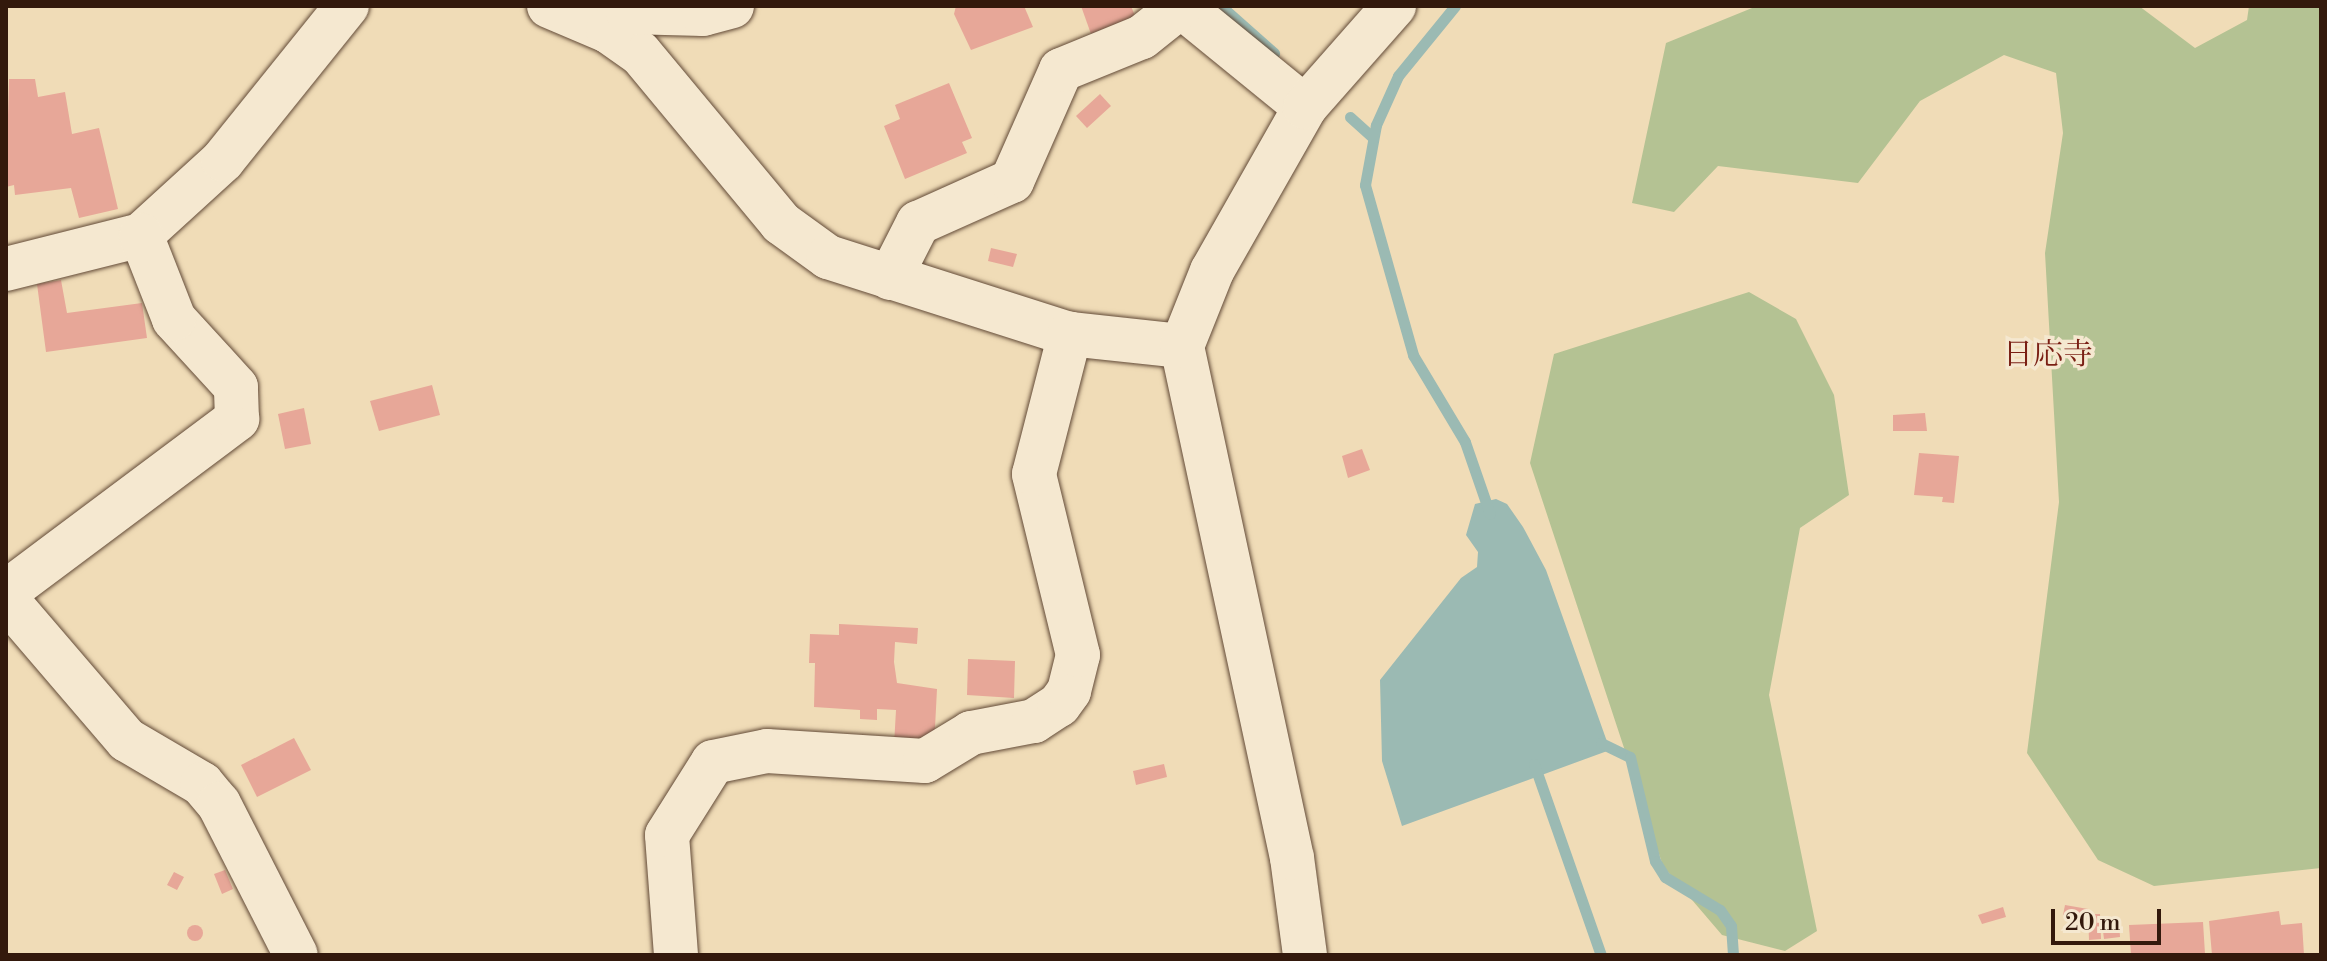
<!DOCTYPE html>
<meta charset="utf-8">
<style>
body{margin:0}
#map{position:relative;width:2327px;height:961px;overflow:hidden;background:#f0dcb7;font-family:"Libre Bodoni","Noto Serif JP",serif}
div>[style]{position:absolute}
.green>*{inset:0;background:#b4c293}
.water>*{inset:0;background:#9bbab3}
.stream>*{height:11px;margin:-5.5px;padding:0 5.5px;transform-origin:5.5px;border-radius:5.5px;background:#9bbab3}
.building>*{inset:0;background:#e7a798}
.round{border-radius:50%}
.roads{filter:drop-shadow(0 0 2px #624a37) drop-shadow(0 0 2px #624a37)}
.minor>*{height:44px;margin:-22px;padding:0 22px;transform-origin:22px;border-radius:22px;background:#f5e8d0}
span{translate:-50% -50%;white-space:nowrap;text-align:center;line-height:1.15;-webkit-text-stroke:7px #f5e8d0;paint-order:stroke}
.quarter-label{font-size:30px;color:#7a1f14}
.frame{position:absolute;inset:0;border:8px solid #33190c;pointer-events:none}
.scale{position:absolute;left:2051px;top:909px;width:110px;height:36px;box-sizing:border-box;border:4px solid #33190c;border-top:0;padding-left:10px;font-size:24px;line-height:28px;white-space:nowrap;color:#33190c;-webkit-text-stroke:6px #f5e8d0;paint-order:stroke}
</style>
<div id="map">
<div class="green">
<i style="clip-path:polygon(1757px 6px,2139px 6px,2195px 48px,2247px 20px,2249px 6px,2321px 6px,2321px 868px,2154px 886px,2098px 860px,2027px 753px,2059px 502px,2045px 253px,2063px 133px,2056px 73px,2004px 55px,1920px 101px,1858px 183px,1718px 166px,1674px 212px,1632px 203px,1666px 43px)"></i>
<i style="clip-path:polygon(1749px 292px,1796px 319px,1834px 395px,1849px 495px,1800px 528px,1769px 695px,1817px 931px,1785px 951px,1722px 935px,1663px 866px,1530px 463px,1554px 354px)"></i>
</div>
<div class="water">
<i style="clip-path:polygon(1496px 499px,1507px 504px,1523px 527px,1546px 570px,1610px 750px,1402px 826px,1382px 761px,1380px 680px,1461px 578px,1477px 567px,1478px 552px,1466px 535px,1475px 504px)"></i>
</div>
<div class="stream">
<i style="left:1221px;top:6px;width:71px;rotate:41.6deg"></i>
<i style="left:1455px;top:6px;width:90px;rotate:129.2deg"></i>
<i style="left:1398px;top:76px;width:54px;rotate:114.2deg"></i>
<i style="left:1376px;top:125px;width:61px;rotate:100.4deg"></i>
<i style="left:1365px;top:185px;width:177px;rotate:74.2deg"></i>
<i style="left:1413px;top:355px;width:101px;rotate:59.1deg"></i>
<i style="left:1465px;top:442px;width:76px;rotate:70.9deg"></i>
<i style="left:1350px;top:117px;width:31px;rotate:42deg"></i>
<i style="left:1601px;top:743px;width:32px;rotate:26deg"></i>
<i style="left:1630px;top:757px;width:107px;rotate:76.5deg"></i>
<i style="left:1655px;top:861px;width:19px;rotate:58deg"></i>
<i style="left:1665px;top:877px;width:64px;rotate:31deg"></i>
<i style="left:1720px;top:910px;width:19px;rotate:55deg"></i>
<i style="left:1731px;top:926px;width:29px;rotate:86deg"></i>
<i style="left:1534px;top:764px;width:202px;rotate:70.7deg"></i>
</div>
<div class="building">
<i style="clip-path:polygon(956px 6px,1024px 6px,1033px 27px,971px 50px,954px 14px)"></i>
<i style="clip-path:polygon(1081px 6px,1131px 6px,1135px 16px,1091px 34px)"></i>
<i style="clip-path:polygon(9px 79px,35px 79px,38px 97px,65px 92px,72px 134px,99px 128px,118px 209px,79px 218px,71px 188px,15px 195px,14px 185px,6px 187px)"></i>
<i style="clip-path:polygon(949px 83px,972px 138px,962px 142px,967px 153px,905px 179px,884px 126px,900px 119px,895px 105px)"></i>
<i style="clip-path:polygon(1100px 94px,1111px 106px,1087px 128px,1076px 116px)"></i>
<i style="clip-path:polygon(991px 248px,1017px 254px,1013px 267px,988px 261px)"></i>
<i style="clip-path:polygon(61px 280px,67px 313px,142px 303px,147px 338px,46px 352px,37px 284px)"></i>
<i style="clip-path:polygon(432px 385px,440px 415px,379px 431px,370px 401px)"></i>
<i style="clip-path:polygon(304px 408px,311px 444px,285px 449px,278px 414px)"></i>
<i style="clip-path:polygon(1925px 413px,1927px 431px,1893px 431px,1893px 415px)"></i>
<i style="clip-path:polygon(1362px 449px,1370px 470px,1348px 478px,1342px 456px)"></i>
<i style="clip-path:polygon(1919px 453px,1959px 456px,1954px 503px,1942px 502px,1943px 497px,1914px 495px)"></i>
<i style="clip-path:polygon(839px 624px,918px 628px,917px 644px,895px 642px,894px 662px,897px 683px,937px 689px,934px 747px,894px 745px,896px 710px,877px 709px,877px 720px,860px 719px,860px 710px,814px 707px,815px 663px,809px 663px,810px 634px,839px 635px)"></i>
<i style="clip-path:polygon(968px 659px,1015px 661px,1014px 698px,967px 695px)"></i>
<i style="clip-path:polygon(294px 738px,311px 770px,257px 797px,241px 765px)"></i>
<i style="clip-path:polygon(1164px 764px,1167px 777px,1136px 785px,1133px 771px)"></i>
<i style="clip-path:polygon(225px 870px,233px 889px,222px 894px,214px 874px)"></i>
<i style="clip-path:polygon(174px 872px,184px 877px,177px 890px,167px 885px)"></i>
<i style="clip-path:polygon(2065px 905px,2088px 909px,2086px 920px,2063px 915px)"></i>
<i style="clip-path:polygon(2003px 907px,2006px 917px,1982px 924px,1978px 915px)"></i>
<i style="clip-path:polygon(2279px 911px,2281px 925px,2302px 923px,2304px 955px,2212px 955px,2209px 921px)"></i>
<i style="clip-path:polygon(2088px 914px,2100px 914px,2101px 939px,2089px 940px)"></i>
<i style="clip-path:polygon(2119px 922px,2120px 937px,2104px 939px,2102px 923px)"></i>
<i style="clip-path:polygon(2203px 922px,2205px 954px,2131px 955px,2129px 925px)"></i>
<i class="round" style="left:187px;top:925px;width:16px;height:16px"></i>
</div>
<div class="roads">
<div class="minor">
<i style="left:549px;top:6px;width:64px;rotate:23deg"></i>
<i style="left:608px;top:31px;width:39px;rotate:35deg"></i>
<i style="left:640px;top:53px;width:221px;rotate:50.3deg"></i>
<i style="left:781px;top:223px;width:58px;rotate:35.9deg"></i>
<i style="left:828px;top:257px;width:254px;rotate:17.7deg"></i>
<i style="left:1070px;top:334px;width:113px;rotate:6.1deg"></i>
<i style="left:1181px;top:6px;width:160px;rotate:39.2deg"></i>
<i style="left:608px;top:31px;width:28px;rotate:-44deg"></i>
<i style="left:628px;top:12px;width:75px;rotate:1.5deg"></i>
<i style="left:703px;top:14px;width:30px;rotate:-15deg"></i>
<i style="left:6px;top:269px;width:139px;rotate:-14.1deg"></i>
<i style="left:141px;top:235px;width:111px;rotate:-42.4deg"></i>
<i style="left:223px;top:160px;width:198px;rotate:-51.2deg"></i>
<i style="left:890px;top:278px;width:62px;rotate:-63deg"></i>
<i style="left:918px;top:223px;width:103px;rotate:-24.1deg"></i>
<i style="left:1012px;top:181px;width:121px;rotate:-66.2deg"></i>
<i style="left:1061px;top:70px;width:87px;rotate:-22.2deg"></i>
<i style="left:1142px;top:37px;width:50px;rotate:-38.5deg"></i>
<i style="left:6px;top:592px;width:289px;rotate:-36.8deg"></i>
<i style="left:237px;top:419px;width:32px;rotate:-92deg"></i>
<i style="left:236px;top:387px;width:92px;rotate:-132.4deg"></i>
<i style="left:174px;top:319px;width:90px;rotate:-111.4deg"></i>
<i style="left:6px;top:599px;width:186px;rotate:49.4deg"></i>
<i style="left:127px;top:740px;width:87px;rotate:30.4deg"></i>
<i style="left:202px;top:784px;width:26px;rotate:50deg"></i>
<i style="left:219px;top:804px;width:169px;rotate:63deg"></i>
<i style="left:676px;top:955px;width:120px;rotate:-94.3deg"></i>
<i style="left:667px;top:835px;width:86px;rotate:-57.8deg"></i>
<i style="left:713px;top:762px;width:55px;rotate:-11.5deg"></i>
<i style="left:767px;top:751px;width:158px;rotate:3.6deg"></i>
<i style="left:925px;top:761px;width:54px;rotate:-31.3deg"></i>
<i style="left:971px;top:733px;width:64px;rotate:-10.8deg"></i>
<i style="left:1034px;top:721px;width:30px;rotate:-33deg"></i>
<i style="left:1059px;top:705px;width:17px;rotate:-54deg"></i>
<i style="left:1069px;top:691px;width:37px;rotate:-76deg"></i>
<i style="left:1078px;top:655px;width:186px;rotate:-103.7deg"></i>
<i style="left:1034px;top:474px;width:145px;rotate:-75.6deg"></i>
<i style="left:1305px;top:955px;width:98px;rotate:-97.6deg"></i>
<i style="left:1292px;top:858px;width:524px;rotate:-102.13deg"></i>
<i style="left:1182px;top:346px;width:81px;rotate:-68.2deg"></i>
<i style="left:1212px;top:271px;width:189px;rotate:-60.4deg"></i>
<i style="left:1305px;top:107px;width:135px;rotate:-48.6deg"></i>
</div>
</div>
<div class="quarter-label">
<span style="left:2048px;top:355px">日応寺</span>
</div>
<div class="frame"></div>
<div class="scale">20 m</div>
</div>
